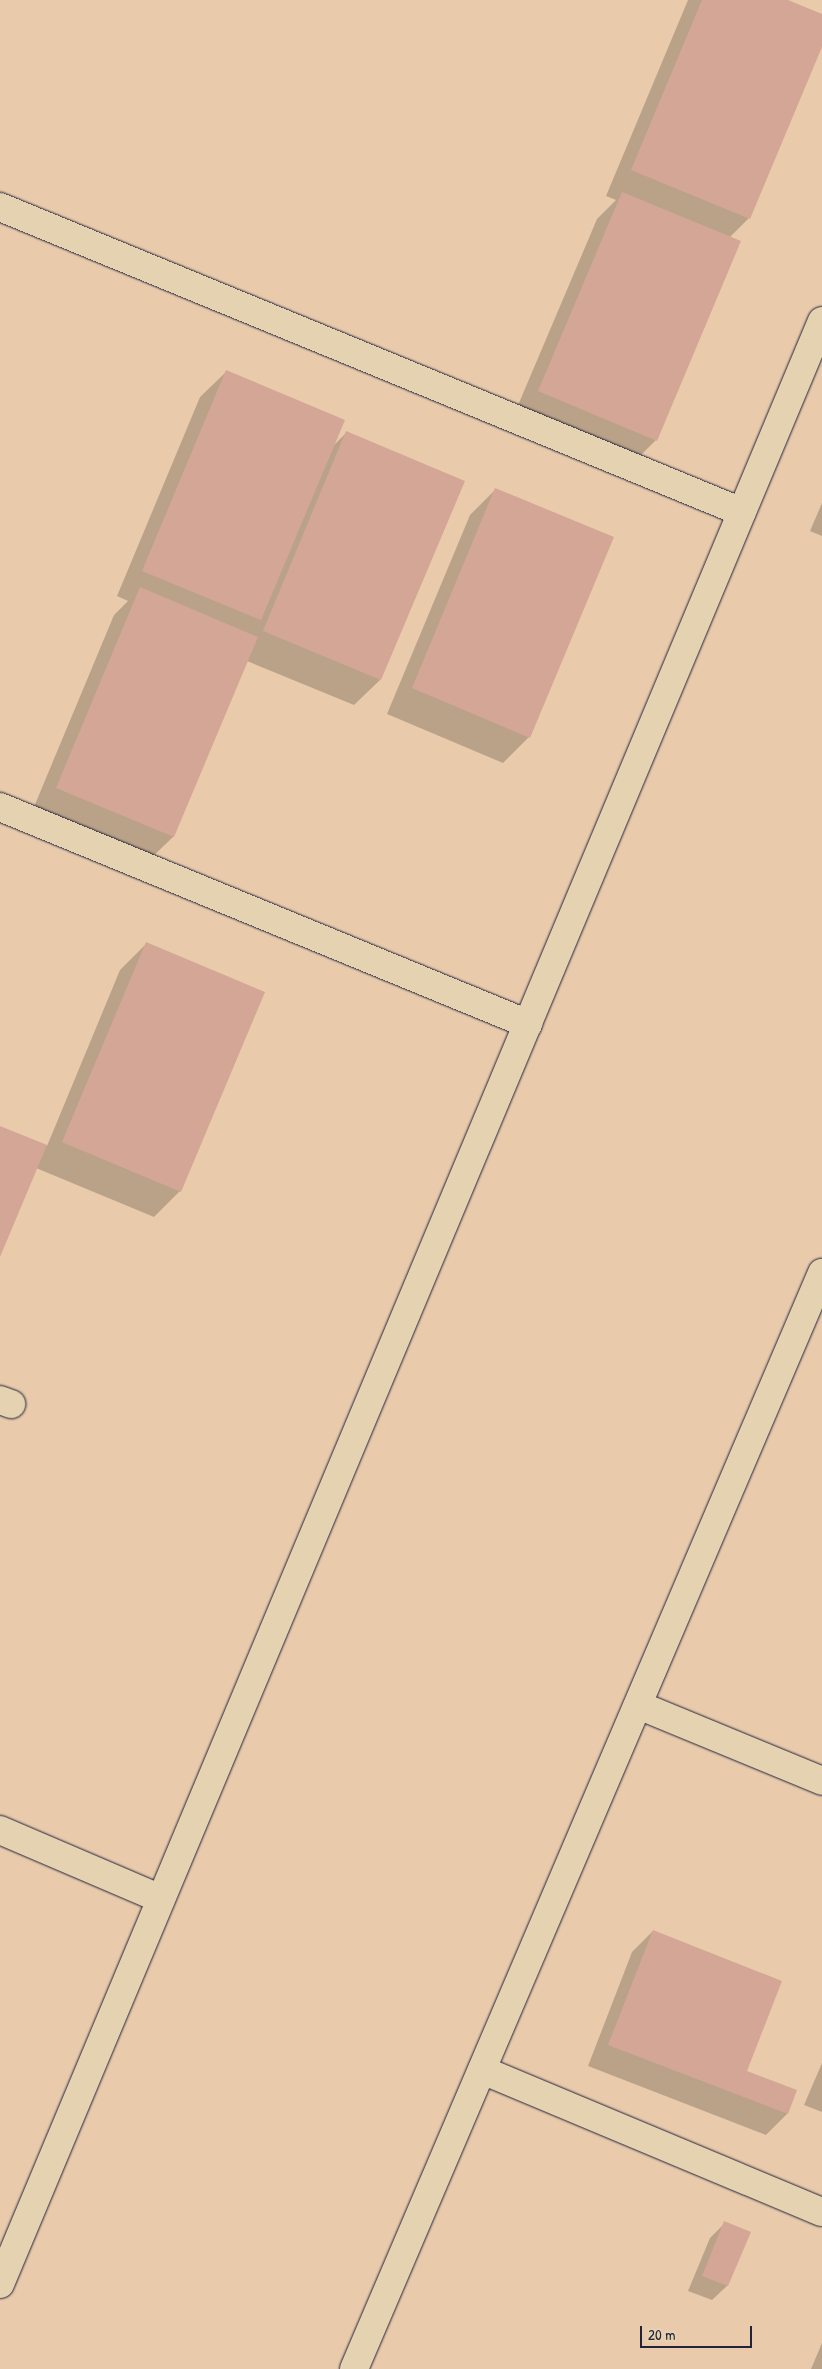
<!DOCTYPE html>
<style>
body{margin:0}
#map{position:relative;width:822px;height:2369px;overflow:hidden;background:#e9cbac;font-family:"Patrick Hand",sans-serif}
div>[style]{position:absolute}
.shadow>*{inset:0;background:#0003}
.building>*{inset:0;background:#d4a695}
.roads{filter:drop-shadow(0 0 1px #22223b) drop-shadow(0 0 1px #22223b)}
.minor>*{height:28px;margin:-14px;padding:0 14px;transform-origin:14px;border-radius:14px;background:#e5d2b0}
span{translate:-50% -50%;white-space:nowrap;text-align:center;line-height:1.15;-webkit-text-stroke:4px #e5d2b0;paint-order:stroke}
.scale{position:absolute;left:640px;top:2326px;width:112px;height:22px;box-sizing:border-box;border:2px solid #22223b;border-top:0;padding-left:6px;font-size:15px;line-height:18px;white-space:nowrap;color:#22223b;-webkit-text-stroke:4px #e5d2b0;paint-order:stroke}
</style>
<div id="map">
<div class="shadow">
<i style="clip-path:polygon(688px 0,785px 0,822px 16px,822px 44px,748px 219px,729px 238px,656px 440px,630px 466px,513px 417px,597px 219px,616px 200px,606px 196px)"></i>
<i style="clip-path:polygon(226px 372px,332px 447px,347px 432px,380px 680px,354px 705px,247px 661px,173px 837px,147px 862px,31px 814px,114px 615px,128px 601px,117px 596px,200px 397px)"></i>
<i style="clip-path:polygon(496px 489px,529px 737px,503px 763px,387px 714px,470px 515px)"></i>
<i style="clip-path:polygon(822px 503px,822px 536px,810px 531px)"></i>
<i style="clip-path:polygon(146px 944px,180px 1191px,154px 1217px,36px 1168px,0 1254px,0 1127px,47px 1146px,120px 970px)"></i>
<i style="clip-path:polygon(653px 1931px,746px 2072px,795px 2091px,787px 2114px,766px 2135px,588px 2066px,632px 1952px)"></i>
<i style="clip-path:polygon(822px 2063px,822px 2112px,804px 2105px)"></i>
<i style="clip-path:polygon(725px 2223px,749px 2233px,727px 2286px,712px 2300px,688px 2291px,710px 2238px)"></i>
<i style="clip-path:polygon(822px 2343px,822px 2369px,811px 2369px)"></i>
</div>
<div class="building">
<i style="clip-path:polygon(702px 0,788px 0,822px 14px,822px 47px,750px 219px,631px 170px)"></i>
<i style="clip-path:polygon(622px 192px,741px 241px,657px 441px,538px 391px)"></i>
<i style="clip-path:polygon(226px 370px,345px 420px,261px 620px,142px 571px)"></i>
<i style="clip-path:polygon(346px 431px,465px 481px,381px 680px,263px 631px)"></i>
<i style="clip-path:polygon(495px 488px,614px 537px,530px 738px,412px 688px)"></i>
<i style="clip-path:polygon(140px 587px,258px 637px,174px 837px,56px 788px)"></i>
<i style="clip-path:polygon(146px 942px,265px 992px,181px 1192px,62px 1142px)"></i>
<i style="clip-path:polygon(0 1126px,47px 1145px,0 1257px)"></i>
<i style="clip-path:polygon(653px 1930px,782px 1981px,747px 2071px,797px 2090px,788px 2114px,608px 2045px)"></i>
<i style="clip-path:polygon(724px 2221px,751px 2232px,728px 2286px,702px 2276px)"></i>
</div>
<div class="roads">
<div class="minor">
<i style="left:0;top:207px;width:802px;rotate:22.35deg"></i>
<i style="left:0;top:807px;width:571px;rotate:22.34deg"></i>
<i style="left:0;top:1400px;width:12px;rotate:20deg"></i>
<i style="left:638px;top:1705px;width:199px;rotate:22.4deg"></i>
<i style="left:0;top:1830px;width:175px;rotate:23.2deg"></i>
<i style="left:482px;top:2070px;width:368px;rotate:22.7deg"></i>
<i style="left:0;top:2284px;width:2128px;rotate:-67.28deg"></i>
<i style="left:354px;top:2369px;width:1192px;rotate:-66.88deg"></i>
</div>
</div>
<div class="scale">20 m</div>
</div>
